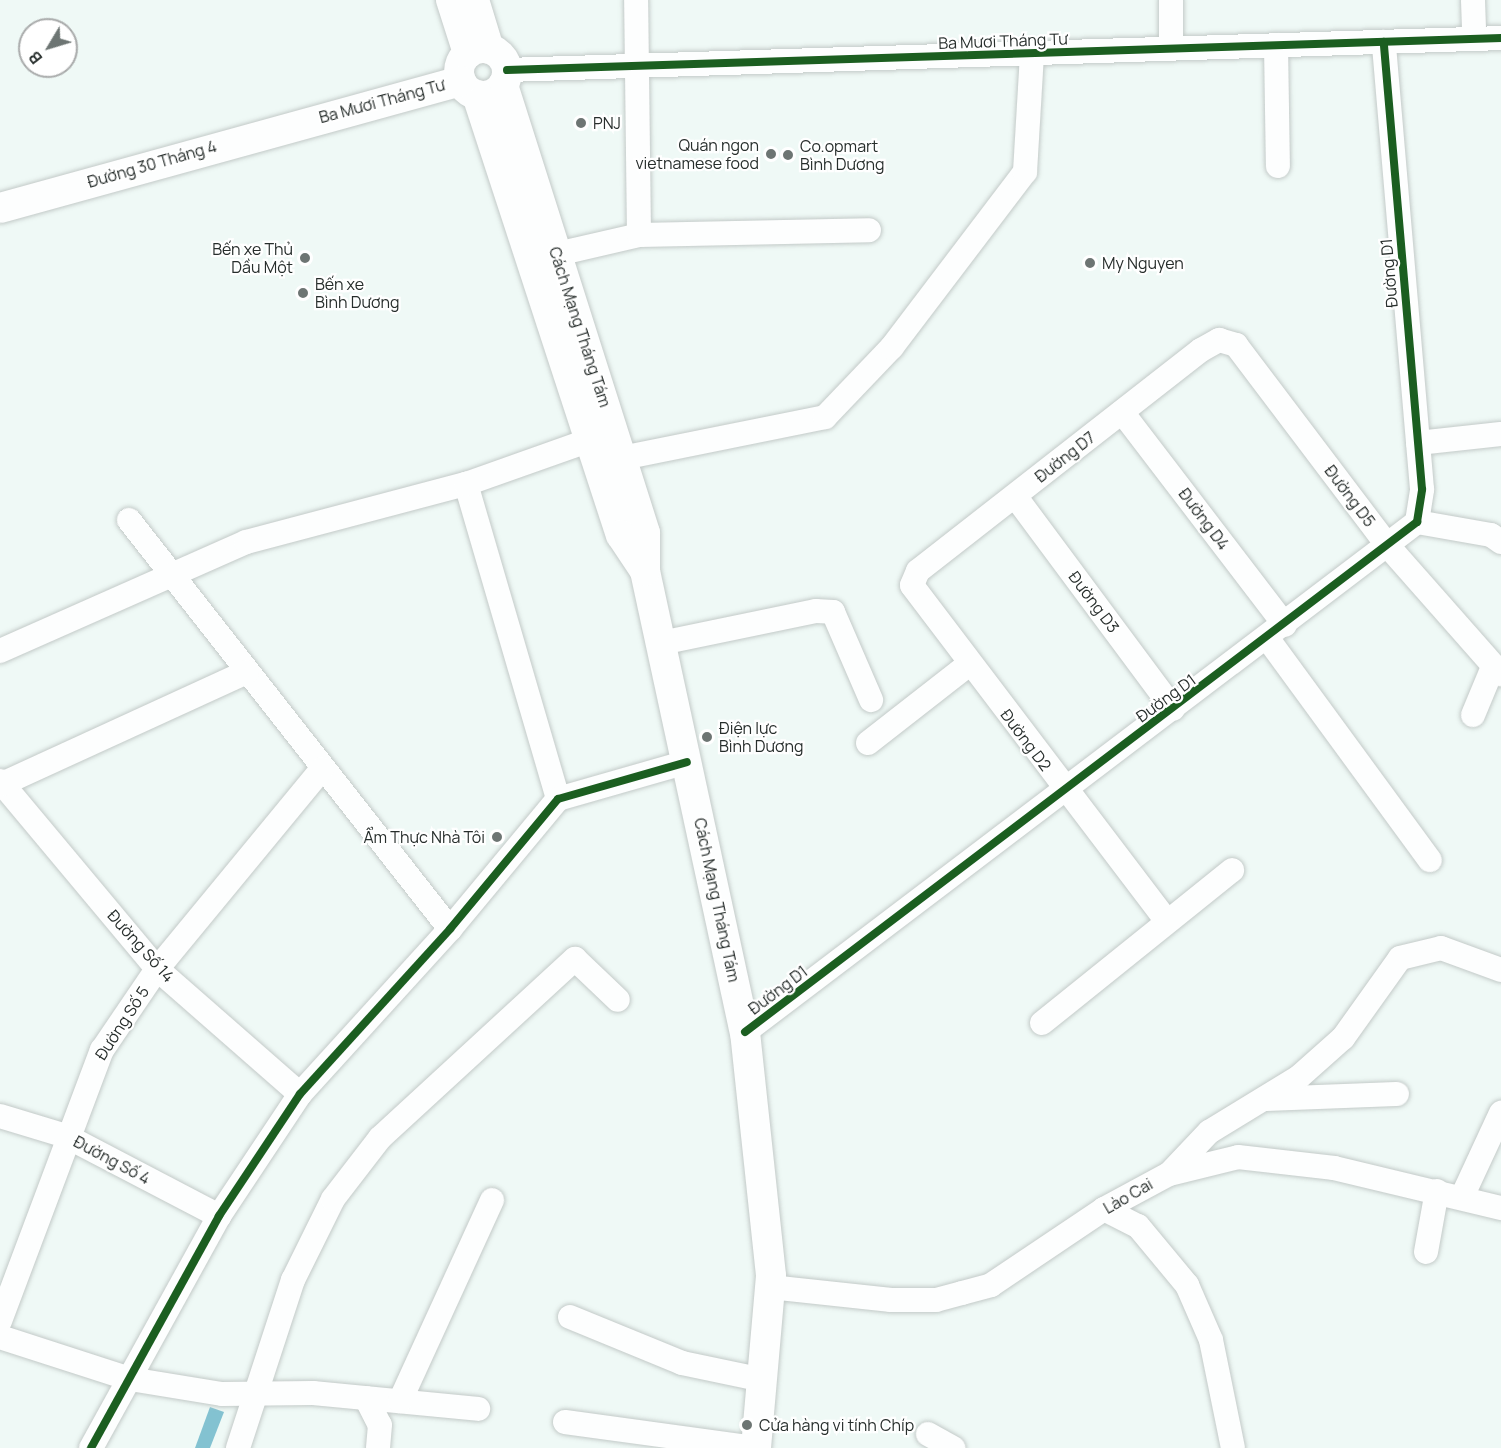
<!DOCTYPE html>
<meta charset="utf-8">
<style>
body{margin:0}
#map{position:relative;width:1501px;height:1448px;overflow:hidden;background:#eff9f6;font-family:Manrope,sans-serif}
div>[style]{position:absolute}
.water>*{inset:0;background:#83c2d1}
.roads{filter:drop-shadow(0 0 2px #c3cac8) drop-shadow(0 0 2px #c3cac8)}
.minor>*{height:24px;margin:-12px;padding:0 12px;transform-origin:12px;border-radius:12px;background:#fdfefe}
.major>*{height:30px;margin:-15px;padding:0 15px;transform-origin:15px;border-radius:15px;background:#fdfefe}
.major>.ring{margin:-15px;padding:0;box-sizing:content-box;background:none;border:30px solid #fdfefe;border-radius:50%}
.cycleway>*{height:8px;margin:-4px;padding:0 4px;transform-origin:4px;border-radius:4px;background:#1b5e20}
.dots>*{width:16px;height:16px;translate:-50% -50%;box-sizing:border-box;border:3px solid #fff;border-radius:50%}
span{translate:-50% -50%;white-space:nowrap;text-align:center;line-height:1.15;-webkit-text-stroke:4.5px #fff;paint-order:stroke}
.street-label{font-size:16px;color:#272e2c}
.poi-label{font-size:16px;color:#272e2c}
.left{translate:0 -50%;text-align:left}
.right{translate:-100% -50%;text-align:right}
.north{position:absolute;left:18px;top:18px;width:60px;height:60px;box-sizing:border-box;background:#fff;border:2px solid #a9abab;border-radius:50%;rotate:232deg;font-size:16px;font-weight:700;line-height:24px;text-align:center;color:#272e2c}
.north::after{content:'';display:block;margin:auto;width:21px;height:27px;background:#6d7573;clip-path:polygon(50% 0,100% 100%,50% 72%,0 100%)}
</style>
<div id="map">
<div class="water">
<i style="clip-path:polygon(210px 1407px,224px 1412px,210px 1448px,195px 1448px)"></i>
</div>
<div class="roads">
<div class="minor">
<i style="left:1171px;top:0;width:49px;rotate:90deg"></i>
<i style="left:1473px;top:0;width:38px;rotate:88deg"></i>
<i style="left:1276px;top:45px;width:121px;rotate:89.1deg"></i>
<i style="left:507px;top:70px;width:995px;rotate:-1.84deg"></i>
<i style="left:639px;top:235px;width:230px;rotate:-1.2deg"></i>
<i style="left:557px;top:254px;width:84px;rotate:-13deg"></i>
<i style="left:639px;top:235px;width:235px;rotate:-90.7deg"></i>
<i style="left:1122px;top:412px;width:268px;rotate:52.6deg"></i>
<i style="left:1418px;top:443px;width:83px;rotate:-6.2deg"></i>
<i style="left:622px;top:458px;width:207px;rotate:-11.4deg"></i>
<i style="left:825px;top:417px;width:97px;rotate:-46.3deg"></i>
<i style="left:892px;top:347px;width:220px;rotate:-52.8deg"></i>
<i style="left:1025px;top:172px;width:119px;rotate:-86.6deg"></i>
<i style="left:466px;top:484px;width:328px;rotate:73.7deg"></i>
<i style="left:1015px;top:496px;width:265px;rotate:53.4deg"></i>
<i style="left:129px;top:520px;width:520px;rotate:51.87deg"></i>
<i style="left:1417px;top:522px;width:75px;rotate:10deg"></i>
<i style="left:1491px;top:535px;width:12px;rotate:35deg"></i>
<i style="left:1268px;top:639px;width:274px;rotate:53.8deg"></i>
<i style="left:661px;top:643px;width:158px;rotate:-11.7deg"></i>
<i style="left:816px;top:611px;width:17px;rotate:3deg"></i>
<i style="left:833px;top:612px;width:96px;rotate:66.6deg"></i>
<i style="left:0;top:651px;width:269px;rotate:-23.9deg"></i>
<i style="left:246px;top:542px;width:228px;rotate:-14.8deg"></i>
<i style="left:466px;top:484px;width:132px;rotate:-19.5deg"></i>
<i style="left:1473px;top:715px;width:52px;rotate:-67.4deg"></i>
<i style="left:868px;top:743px;width:128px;rotate:-38deg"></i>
<i style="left:0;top:781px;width:245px;rotate:50.1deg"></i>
<i style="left:157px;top:969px;width:190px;rotate:41.2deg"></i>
<i style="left:2px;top:784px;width:269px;rotate:-24.6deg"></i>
<i style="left:1166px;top:920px;width:420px;rotate:-127.2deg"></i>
<i style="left:912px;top:585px;width:15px;rotate:-67deg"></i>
<i style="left:918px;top:571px;width:359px;rotate:-38deg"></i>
<i style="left:1201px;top:350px;width:21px;rotate:-29deg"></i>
<i style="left:1219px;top:340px;width:18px;rotate:16deg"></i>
<i style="left:1236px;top:345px;width:252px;rotate:52.9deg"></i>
<i style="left:1388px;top:546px;width:171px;rotate:48.6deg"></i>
<i style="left:1042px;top:1023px;width:244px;rotate:-38.8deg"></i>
<i style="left:745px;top:1032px;width:844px;rotate:-37.2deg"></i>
<i style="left:1417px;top:522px;width:33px;rotate:-81deg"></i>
<i style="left:1422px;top:489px;width:449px;rotate:-94.9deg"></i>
<i style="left:1265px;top:1099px;width:132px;rotate:-2.2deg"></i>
<i style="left:0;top:1116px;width:69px;rotate:16.9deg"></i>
<i style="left:66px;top:1136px;width:173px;rotate:27.6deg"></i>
<i style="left:1172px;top:1171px;width:54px;rotate:-46.5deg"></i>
<i style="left:1209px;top:1132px;width:105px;rotate:-31.4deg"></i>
<i style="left:1299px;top:1077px;width:59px;rotate:-41.6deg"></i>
<i style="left:1343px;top:1038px;width:98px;rotate:-54.5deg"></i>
<i style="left:1400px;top:958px;width:42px;rotate:-13.7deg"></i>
<i style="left:1441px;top:948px;width:64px;rotate:20.1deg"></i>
<i style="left:1462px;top:1197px;width:93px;rotate:-65.1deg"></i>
<i style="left:1104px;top:1209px;width:38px;rotate:27deg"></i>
<i style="left:1138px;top:1226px;width:77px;rotate:50.3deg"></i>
<i style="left:1187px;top:1285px;width:60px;rotate:66.4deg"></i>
<i style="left:1211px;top:1340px;width:110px;rotate:78.5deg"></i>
<i style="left:1426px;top:1252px;width:62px;rotate:-79.8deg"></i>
<i style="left:770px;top:1287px;width:122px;rotate:6.1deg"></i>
<i style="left:891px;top:1300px;width:45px"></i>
<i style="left:936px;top:1300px;width:27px;rotate:-15deg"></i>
<i style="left:962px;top:1293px;width:30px;rotate:-15deg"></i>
<i style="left:991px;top:1285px;width:136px;rotate:-33.9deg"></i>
<i style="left:1104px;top:1209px;width:74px;rotate:-28.3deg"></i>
<i style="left:1169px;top:1174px;width:71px;rotate:-13.8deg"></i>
<i style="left:1238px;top:1157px;width:97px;rotate:6.5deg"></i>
<i style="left:1334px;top:1168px;width:172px;rotate:13.5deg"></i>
<i style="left:570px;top:1317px;width:121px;rotate:22.3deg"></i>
<i style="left:682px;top:1363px;width:83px;rotate:11.9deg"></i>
<i style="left:0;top:1321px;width:290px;rotate:-69.4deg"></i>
<i style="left:102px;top:1050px;width:98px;rotate:-55.8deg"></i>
<i style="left:157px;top:969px;width:259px;rotate:-50.5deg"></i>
<i style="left:0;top:1337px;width:137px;rotate:17.9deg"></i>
<i style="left:130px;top:1379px;width:93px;rotate:9.3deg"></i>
<i style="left:222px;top:1394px;width:91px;rotate:-0.6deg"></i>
<i style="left:313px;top:1393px;width:166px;rotate:5.5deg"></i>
<i style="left:366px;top:1398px;width:30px;rotate:63deg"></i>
<i style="left:380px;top:1425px;width:23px;rotate:95deg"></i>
<i style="left:400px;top:1401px;width:221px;rotate:-65.4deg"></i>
<i style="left:565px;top:1422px;width:193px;rotate:7.8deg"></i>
<i style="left:928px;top:1434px;width:29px;rotate:29deg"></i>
<i style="left:91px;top:1448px;width:265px;rotate:-61.1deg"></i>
<i style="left:219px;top:1216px;width:146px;rotate:-56.4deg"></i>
<i style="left:300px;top:1094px;width:223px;rotate:-47.7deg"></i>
<i style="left:450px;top:929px;width:169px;rotate:-50.3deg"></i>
<i style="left:558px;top:799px;width:134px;rotate:-16deg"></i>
<i style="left:238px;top:1448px;width:177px;rotate:-71.9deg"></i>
<i style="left:293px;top:1280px;width:90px;rotate:-63.7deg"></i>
<i style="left:333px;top:1199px;width:77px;rotate:-52.4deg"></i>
<i style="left:380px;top:1138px;width:265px;rotate:-42.6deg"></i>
<i style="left:575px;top:959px;width:59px;rotate:43.6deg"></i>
</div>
<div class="major">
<i style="left:451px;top:0;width:56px;rotate:72.2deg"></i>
<i style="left:474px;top:0;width:51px;rotate:73deg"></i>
<i class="ring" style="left:459px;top:48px;width:18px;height:18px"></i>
<i style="left:503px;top:85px;width:470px;rotate:72.4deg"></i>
<i style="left:645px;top:533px;width:38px;rotate:90deg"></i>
<i style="left:645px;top:571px;width:472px;rotate:77.8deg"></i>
<i style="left:745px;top:1032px;width:245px;rotate:83.9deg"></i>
<i style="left:771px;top:1276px;width:173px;rotate:95deg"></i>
<i style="left:477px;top:95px;width:463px;rotate:71.9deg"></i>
<i style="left:621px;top:535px;width:43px;rotate:56.3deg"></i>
<i style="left:0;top:208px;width:478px;rotate:-15.4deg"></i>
</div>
</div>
<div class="cycleway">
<i style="left:507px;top:70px;width:995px;rotate:-1.84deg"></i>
<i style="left:745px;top:1032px;width:844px;rotate:-37.2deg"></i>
<i style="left:1417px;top:522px;width:33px;rotate:-81deg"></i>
<i style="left:1422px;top:489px;width:449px;rotate:-94.9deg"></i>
<i style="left:91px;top:1448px;width:265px;rotate:-61.1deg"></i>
<i style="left:219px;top:1216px;width:146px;rotate:-56.4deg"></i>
<i style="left:300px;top:1094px;width:223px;rotate:-47.7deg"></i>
<i style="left:450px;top:929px;width:169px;rotate:-50.3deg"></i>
<i style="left:558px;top:799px;width:134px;rotate:-16deg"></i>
</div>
<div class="dots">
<i style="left:581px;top:123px;background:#6d7573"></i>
<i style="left:771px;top:154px;background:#6d7573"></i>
<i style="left:788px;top:155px;background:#6d7573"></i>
<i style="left:305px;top:258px;background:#6d7573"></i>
<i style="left:1090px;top:263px;background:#6d7573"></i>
<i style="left:303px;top:293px;background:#6d7573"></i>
<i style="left:707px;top:737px;background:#6d7573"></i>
<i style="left:497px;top:837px;background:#6d7573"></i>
<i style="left:747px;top:1425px;background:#6d7573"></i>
</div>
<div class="street-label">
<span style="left:1003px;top:41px;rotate:-2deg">Ba Mươi Tháng Tư</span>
<span style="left:382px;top:101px;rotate:-15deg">Ba Mươi Tháng Tư</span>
<span style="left:152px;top:164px;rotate:-16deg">Đường 30 Tháng 4</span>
<span style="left:1389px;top:273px;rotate:-95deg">Đường D1</span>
<span style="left:580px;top:327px;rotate:72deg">Cách Mạng Tháng Tám</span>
<span style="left:1065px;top:457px;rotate:-38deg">Đường D7</span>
<span style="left:1350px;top:496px;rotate:53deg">Đường D5</span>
<span style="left:1204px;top:519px;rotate:53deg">Đường D4</span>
<span style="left:1094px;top:602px;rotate:53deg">Đường D3</span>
<span style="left:1166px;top:698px;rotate:-36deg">Đường D1</span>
<span style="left:1026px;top:740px;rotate:53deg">Đường D2</span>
<span style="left:717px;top:900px;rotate:78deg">Cách Mạng Tháng Tám</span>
<span style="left:141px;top:946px;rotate:48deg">Đường Số 14</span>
<span style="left:778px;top:990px;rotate:-37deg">Đường D1</span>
<span style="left:122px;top:1023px;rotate:-57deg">Đường Số 5</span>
<span style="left:112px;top:1160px;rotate:28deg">Đường Số 4</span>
<span style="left:1128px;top:1196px;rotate:-30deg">Lào Cai</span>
</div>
<div class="poi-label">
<span class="left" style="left:593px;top:123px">PNJ</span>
<span class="right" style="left:759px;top:154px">Quán ngon<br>vietnamese food</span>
<span class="left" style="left:800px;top:155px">Co.opmart<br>Bình Dương</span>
<span class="right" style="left:293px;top:258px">Bến xe Thủ<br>Dầu Một</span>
<span class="left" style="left:1102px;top:263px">My Nguyen</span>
<span class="left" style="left:315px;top:293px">Bến xe<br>Bình Dương</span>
<span class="left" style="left:719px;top:737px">Điện lực<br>Bình Dương</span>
<span class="right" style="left:485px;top:837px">Ẩm Thực Nhà Tôi</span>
<span class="left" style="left:759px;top:1425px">Cửa hàng vi tính Chíp</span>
</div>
<div class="north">B</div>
</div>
